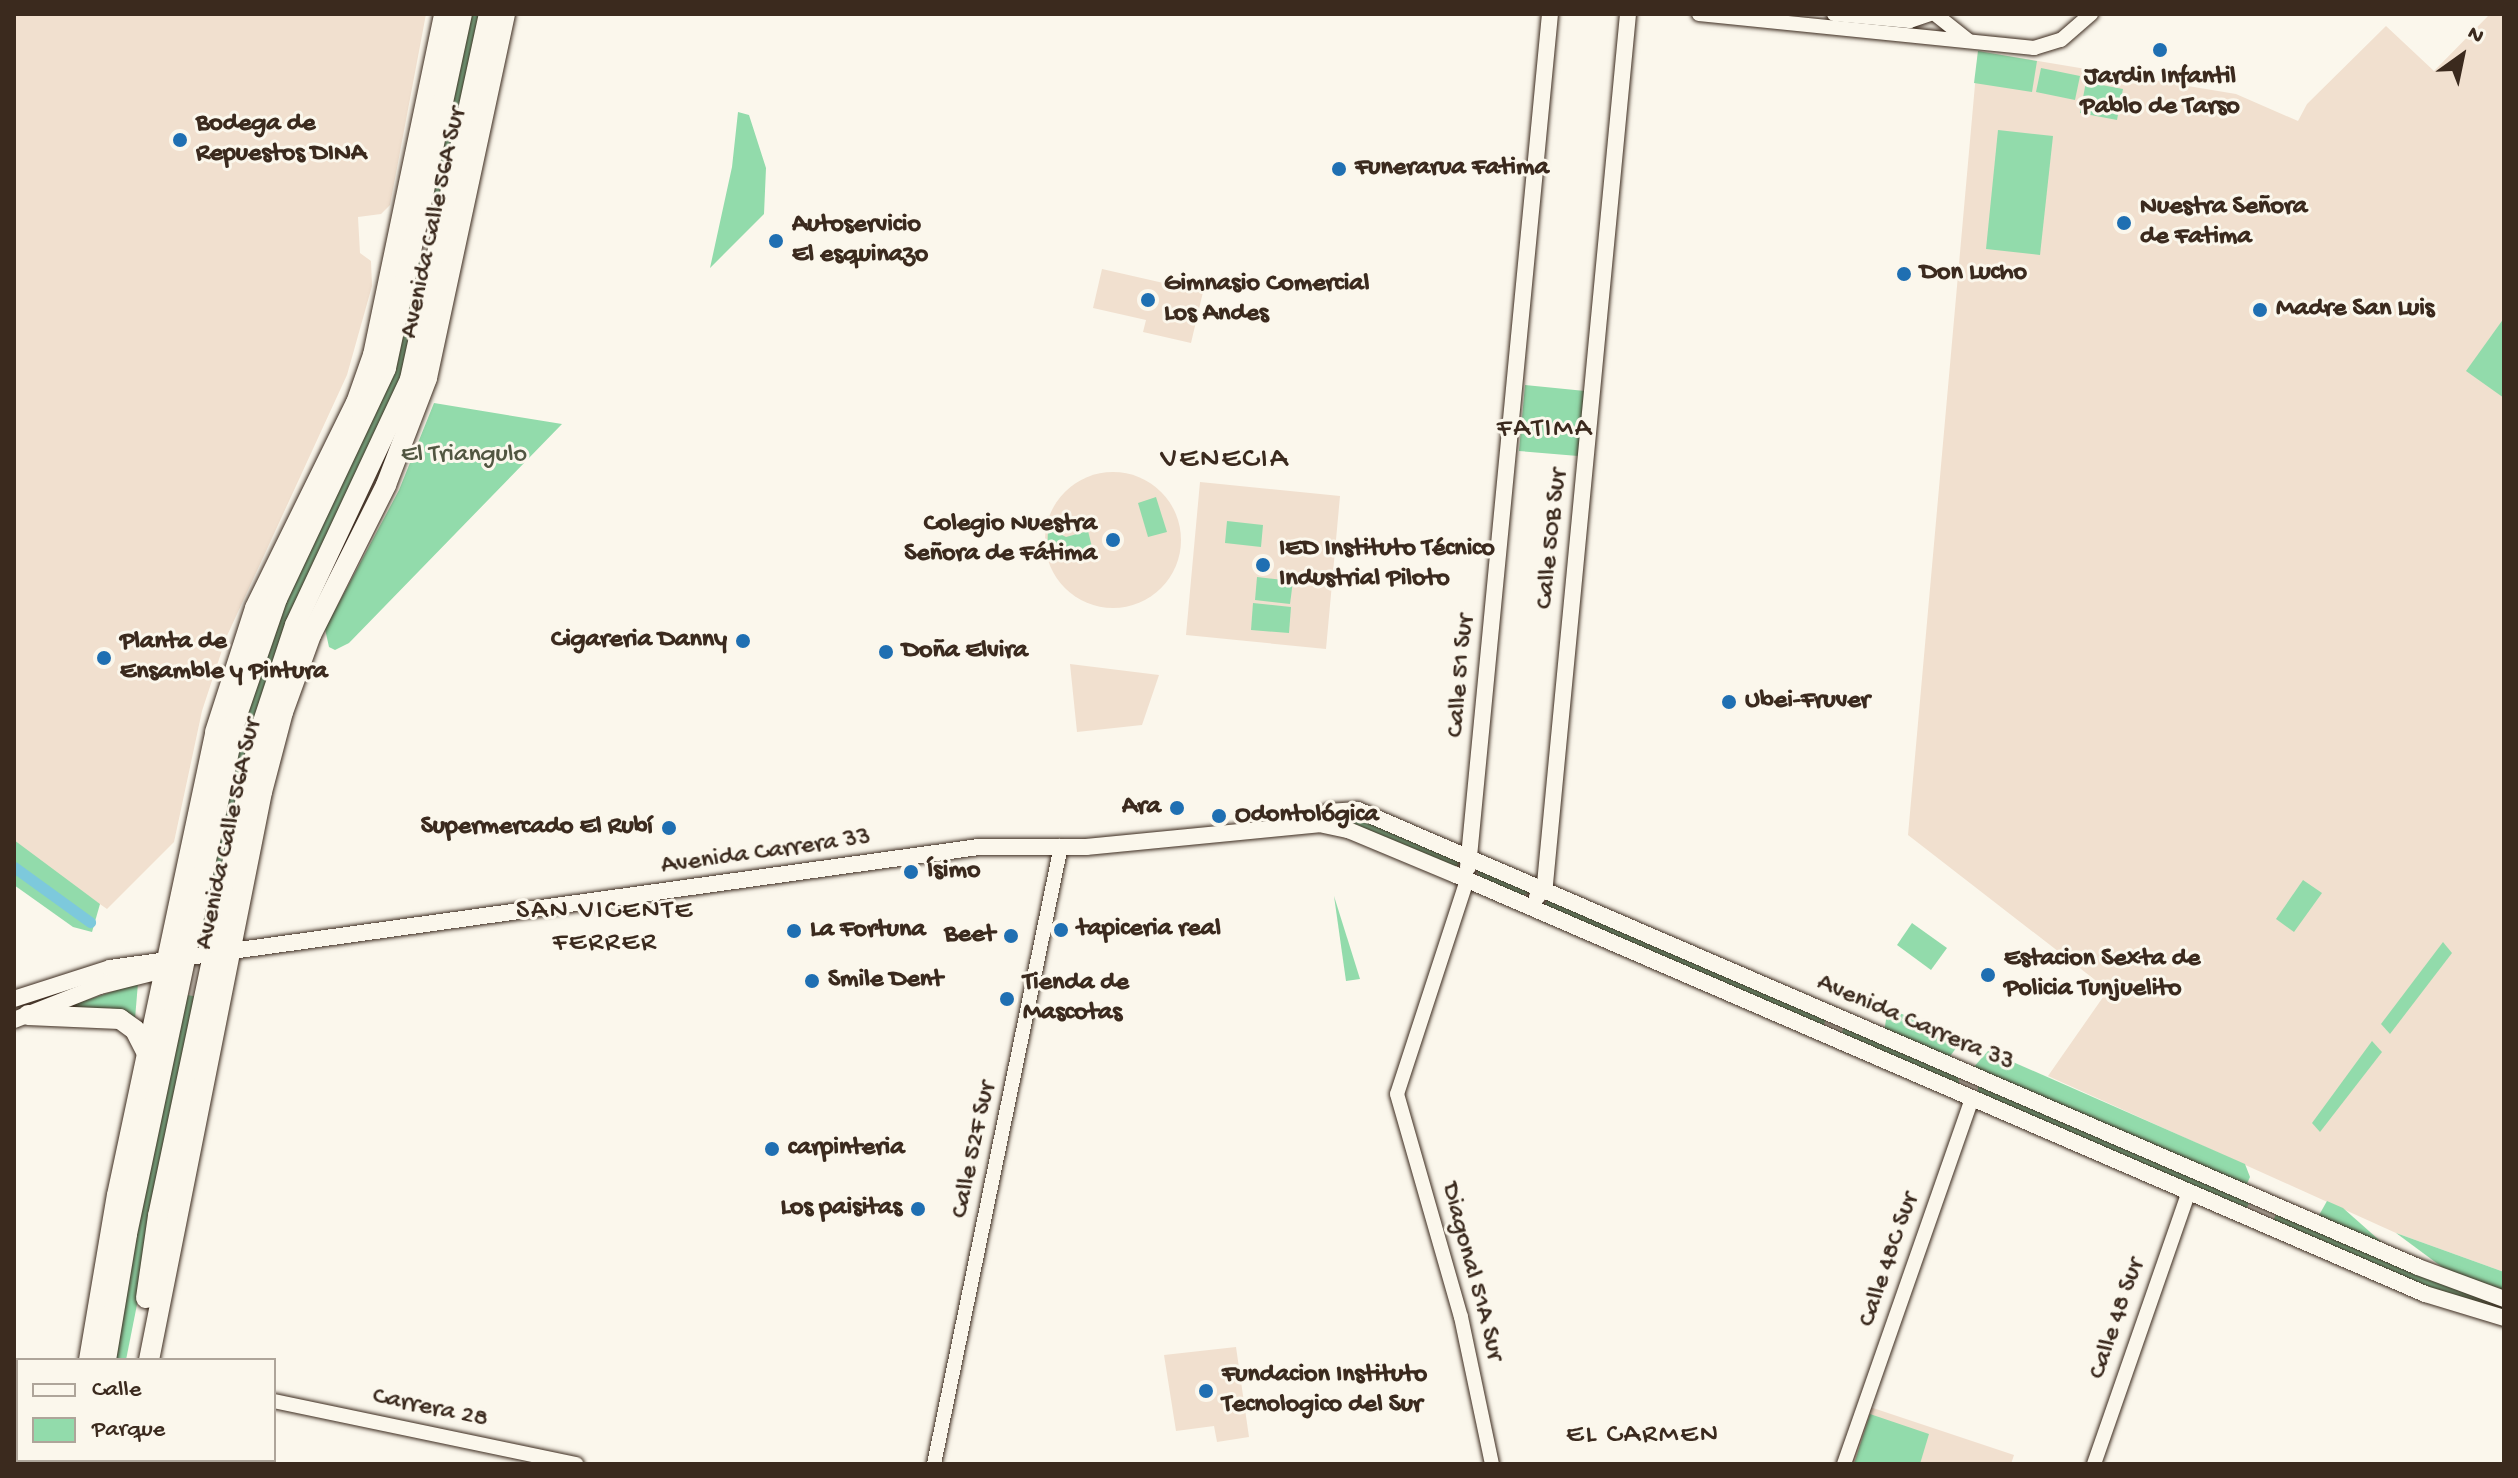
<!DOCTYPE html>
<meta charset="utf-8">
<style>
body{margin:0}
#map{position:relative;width:2518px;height:1478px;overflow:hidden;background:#fbf7ec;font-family:"Gochi Hand",sans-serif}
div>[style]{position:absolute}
.built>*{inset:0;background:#f1e0cf}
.round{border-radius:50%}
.green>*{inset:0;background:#92dbab}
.canal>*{height:11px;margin:-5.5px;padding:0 5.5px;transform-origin:5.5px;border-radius:5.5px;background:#7dc9dc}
.roads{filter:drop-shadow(0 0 2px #3b2a1e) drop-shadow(0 0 2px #3b2a1e)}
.tertiary>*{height:14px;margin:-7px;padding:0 7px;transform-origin:7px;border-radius:7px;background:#fbf7ec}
.secondary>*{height:16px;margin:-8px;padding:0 8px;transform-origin:8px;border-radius:8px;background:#fbf7ec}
.trunk>*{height:20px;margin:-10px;padding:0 10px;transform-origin:10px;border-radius:10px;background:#fbf7ec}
.dots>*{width:22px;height:22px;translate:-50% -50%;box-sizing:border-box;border:4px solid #fbf7ec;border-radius:50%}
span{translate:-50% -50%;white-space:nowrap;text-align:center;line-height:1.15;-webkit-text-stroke:6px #fbf7ec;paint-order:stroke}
.poi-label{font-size:26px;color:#3b2a1e;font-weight:700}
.left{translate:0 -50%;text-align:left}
.right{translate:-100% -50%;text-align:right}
.street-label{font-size:26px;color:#3b2a1e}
.park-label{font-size:26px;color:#515641}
.neighbourhood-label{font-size:28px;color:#3b2a1e;letter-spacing:2px}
.quarter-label{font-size:30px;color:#3b2a1e;letter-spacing:2px}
.frame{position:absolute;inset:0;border:16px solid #3b2a1e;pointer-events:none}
.legend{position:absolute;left:16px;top:1358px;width:260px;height:104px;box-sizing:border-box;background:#fbf7ec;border:2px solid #aea59a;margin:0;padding:10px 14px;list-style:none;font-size:24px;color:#3b2a1e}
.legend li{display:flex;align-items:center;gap:16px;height:40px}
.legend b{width:40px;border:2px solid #aea59a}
.north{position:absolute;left:2422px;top:16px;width:80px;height:80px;-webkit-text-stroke:6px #fbf7ec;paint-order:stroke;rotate:33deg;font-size:22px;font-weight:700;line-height:32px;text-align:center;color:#3b2a1e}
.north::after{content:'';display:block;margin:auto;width:28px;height:36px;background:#3b2a1e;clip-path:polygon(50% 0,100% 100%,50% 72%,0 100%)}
</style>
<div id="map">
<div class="built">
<i style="clip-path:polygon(14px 14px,426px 14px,390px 205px,381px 214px,358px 217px,360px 253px,371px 261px,372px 286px,347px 375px,226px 638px,202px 711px,174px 842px,107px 909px,14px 844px)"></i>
<i style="clip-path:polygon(2490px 14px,2504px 14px,2504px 1272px,2396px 1233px,2048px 1076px,2108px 990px,1908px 835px,1978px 51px,2236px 94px,2298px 121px,2307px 104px,2386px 26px,2434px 71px)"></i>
<i style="clip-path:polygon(1102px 269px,1203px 292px,1191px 343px,1143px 332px,1146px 320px,1093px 308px)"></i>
<i class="round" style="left:1045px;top:472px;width:136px;height:136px"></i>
<i style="clip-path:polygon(1200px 482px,1340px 496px,1326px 649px,1186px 635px)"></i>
<i style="clip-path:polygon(1070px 664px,1159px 675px,1142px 725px,1077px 732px)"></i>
<i style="clip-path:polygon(1236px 1347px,1249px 1437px,1217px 1442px,1214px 1426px,1176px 1431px,1164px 1355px)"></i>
<i style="clip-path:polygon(1864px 1405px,2014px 1455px,2011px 1464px,1845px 1464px)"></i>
</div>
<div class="green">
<i style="clip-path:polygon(467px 14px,483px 14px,444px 200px,430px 197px)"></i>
<i style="clip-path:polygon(1978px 51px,2037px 61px,2032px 92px,1974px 83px)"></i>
<i style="clip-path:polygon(2041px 68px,2080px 76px,2075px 100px,2036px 92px)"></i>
<i style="clip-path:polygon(2086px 82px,2123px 89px,2117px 120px,2080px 113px)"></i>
<i style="clip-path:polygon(738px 112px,749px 115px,766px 168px,764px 214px,710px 268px,732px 167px)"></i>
<i style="clip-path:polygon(1998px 130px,2053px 136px,2040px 255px,1986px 249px)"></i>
<i style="clip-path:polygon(418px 258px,429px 261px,412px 354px,351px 499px,214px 924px,199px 922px,248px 690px)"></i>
<i style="clip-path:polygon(2504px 318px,2504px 398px,2466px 371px)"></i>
<i style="clip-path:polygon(1525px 385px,1585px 391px,1578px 456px,1519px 451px)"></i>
<i style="clip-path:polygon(434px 403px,562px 424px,349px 643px,335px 650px,329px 647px,325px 629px,399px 490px)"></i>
<i style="clip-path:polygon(1156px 497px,1167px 532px,1148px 537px,1138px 503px)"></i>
<i style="clip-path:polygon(1227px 521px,1263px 525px,1261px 547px,1225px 543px)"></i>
<i style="clip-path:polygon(1048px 528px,1066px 537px,1088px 531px,1092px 547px,1047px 559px)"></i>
<i style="clip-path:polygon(1257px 577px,1293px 581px,1290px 604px,1255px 600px)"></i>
<i style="clip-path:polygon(1253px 603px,1291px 607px,1289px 633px,1251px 630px)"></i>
<i style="clip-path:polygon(1349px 814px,1460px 860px,1456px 869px,1349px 822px)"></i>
<i style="clip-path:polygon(14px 840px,100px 904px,92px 932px,73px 927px,14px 885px)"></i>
<i style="clip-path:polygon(1476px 868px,1534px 891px,1521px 896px,1481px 880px)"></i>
<i style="clip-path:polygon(2303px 880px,2322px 893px,2294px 932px,2276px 919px)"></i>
<i style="clip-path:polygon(1334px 896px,1360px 979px,1346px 981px)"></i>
<i style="clip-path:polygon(1548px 898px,1826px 1018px,1823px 1028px,1544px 907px)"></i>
<i style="clip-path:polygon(1912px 923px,1947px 948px,1931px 970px,1897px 945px)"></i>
<i style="clip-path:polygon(2443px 942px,2452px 953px,2390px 1034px,2381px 1024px)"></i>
<i style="clip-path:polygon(138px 983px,135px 1019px,110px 1008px,57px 1010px)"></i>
<i style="clip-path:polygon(182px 994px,198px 997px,126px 1360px,112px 1360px)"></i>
<i style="clip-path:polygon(1888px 1008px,1962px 1040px,1948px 1059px,1884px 1032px)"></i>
<i style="clip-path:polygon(1844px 1026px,1958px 1076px,1960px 1088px,1840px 1038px)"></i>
<i style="clip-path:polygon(2372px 1041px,2382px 1052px,2320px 1132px,2312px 1123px)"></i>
<i style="clip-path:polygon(1988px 1051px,2245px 1164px,2250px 1177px,2246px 1186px,1972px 1069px)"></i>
<i style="clip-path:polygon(1978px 1085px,2250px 1200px,2247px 1208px,1978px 1097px)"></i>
<i style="clip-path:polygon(2327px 1201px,2343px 1208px,2387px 1247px,2318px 1217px)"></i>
<i style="clip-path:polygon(2277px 1212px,2444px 1285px,2504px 1302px,2504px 1313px,2463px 1303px,2273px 1221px)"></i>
<i style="clip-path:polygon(2396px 1233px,2504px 1272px,2504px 1290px,2446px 1270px)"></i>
<i style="clip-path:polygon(1870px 1414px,1929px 1434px,1920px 1464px,1854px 1464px)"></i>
<i style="clip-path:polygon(14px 1437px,18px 1460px,57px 1460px,57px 1464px,14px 1464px)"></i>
</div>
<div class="canal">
<i style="left:14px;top:867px;width:94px;rotate:35.9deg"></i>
</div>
<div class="roads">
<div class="tertiary">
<i style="left:1699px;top:14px;width:337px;rotate:5.8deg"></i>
<i style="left:2034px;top:48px;width:28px;rotate:-17deg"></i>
<i style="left:2061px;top:40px;width:40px;rotate:-41deg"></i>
<i style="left:1834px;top:14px;width:76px;rotate:5.3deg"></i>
<i style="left:1910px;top:21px;width:21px;rotate:-19deg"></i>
<i style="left:1935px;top:14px;width:43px;rotate:38.5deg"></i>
<i style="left:1467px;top:880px;width:225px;rotate:108.1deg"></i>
<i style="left:1397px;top:1094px;width:232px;rotate:74deg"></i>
<i style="left:1461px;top:1317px;width:150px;rotate:78.1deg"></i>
<i style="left:274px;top:1401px;width:309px;rotate:11.8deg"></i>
<i style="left:934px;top:1464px;width:631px;rotate:-78.39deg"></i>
<i style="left:1844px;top:1464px;width:388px;rotate:-70.7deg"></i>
<i style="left:2094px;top:1464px;width:289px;rotate:-70.8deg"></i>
</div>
<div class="secondary">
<i style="left:1309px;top:824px;width:22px;rotate:-32deg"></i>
<i style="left:1328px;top:812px;width:30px;rotate:-4deg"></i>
<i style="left:1358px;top:810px;width:1154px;rotate:23.32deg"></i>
<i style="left:2418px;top:1267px;width:92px;rotate:20.4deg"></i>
<i style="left:1468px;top:867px;width:857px;rotate:-84.51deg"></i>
<i style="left:1537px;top:897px;width:15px;rotate:-58deg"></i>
<i style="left:1545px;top:884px;width:874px;rotate:-84.55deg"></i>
<i style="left:14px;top:999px;width:101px;rotate:-17.9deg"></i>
<i style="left:110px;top:968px;width:877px;rotate:-7.93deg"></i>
<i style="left:979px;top:847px;width:107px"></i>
<i style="left:1086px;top:847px;width:234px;rotate:-5.6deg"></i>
<i style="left:1319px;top:824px;width:30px;rotate:12deg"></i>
<i style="left:1348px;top:830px;width:117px;rotate:22.6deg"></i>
<i style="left:1456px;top:875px;width:1056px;rotate:23.38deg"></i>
<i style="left:2425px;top:1294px;width:83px;rotate:16.9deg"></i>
<i style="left:14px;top:1020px;width:92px;rotate:-21.6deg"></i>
<i style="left:100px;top:986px;width:74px;rotate:-14deg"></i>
</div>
<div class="trunk">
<i style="left:28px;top:1015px;width:92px;rotate:2.5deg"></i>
<i style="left:120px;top:1019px;width:19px;rotate:36deg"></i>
<i style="left:135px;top:1030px;width:27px;rotate:63deg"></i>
<i style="left:146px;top:1298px;width:83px;rotate:-81.7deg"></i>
<i style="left:158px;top:1216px;width:496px;rotate:-78.1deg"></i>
<i style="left:260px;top:731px;width:112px;rotate:-71.7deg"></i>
<i style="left:295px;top:625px;width:272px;rotate:-64.9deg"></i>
<i style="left:410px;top:379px;width:373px;rotate:-77.8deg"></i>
<i style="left:89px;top:1360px;width:167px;rotate:-80.4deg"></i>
<i style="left:117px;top:1195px;width:473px;rotate:-78deg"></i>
<i style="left:215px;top:732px;width:130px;rotate:-72.1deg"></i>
<i style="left:255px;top:608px;width:229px;rotate:-63.8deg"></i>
<i style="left:356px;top:403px;width:51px;rotate:-70.5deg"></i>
<i style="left:373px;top:355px;width:348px;rotate:-78.2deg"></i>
<i style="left:106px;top:1360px;width:128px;rotate:-80.5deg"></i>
<i style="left:127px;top:1234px;width:527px;rotate:-78.07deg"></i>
<i style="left:236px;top:718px;width:126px;rotate:-71deg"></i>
<i style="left:277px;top:599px;width:255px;rotate:-64.7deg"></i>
<i style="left:386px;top:368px;width:362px;rotate:-77.9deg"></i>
<i style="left:149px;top:1360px;width:579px;rotate:-78.75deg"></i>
<i style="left:262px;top:792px;width:83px;rotate:-75.3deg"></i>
<i style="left:283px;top:712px;width:82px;rotate:-70deg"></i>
<i style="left:311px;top:635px;width:168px;rotate:-63.4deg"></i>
<i style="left:386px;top:485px;width:115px;rotate:-69deg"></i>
<i style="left:427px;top:378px;width:372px;rotate:-77.9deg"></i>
<i style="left:90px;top:1460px;width:4px;rotate:76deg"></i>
<i style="left:121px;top:1464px;width:4px;rotate:-76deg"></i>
<i style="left:137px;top:1464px;width:4px;rotate:-76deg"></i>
</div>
</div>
<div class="dots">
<i style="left:2160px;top:50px;background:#1f6fb2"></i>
<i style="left:180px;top:140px;background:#1f6fb2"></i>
<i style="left:1339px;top:169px;background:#1f6fb2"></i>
<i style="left:2124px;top:223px;background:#1f6fb2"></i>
<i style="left:776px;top:241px;background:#1f6fb2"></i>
<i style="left:1904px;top:274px;background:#1f6fb2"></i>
<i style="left:1148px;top:300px;background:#1f6fb2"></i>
<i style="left:2260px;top:310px;background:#1f6fb2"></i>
<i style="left:1113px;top:540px;background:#1f6fb2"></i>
<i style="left:1263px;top:565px;background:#1f6fb2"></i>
<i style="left:743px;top:641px;background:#1f6fb2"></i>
<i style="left:886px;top:652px;background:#1f6fb2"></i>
<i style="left:104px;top:658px;background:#1f6fb2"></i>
<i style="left:1729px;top:702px;background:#1f6fb2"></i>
<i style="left:1177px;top:808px;background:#1f6fb2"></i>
<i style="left:1219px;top:816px;background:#1f6fb2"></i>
<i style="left:669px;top:828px;background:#1f6fb2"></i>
<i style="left:911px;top:872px;background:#1f6fb2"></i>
<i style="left:1061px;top:930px;background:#1f6fb2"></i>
<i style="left:794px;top:931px;background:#1f6fb2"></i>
<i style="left:1011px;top:936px;background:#1f6fb2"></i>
<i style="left:1988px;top:975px;background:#1f6fb2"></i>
<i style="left:812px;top:981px;background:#1f6fb2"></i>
<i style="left:1007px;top:999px;background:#1f6fb2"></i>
<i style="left:772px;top:1149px;background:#1f6fb2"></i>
<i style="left:918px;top:1209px;background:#1f6fb2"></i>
<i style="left:1206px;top:1391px;background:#1f6fb2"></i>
</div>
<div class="poi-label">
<span style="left:2160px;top:93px">Jardin Infantil<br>Pablo de Tarso</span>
<span class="left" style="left:196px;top:140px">Bodega de<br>Repuestos DINA</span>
<span class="left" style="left:1355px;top:169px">Funerarua Fatima</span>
<span class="left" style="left:2140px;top:223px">Nuestra Señora<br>de Fatima</span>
<span class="left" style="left:792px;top:241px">Autoservicio<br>El esquinazo</span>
<span class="left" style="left:1920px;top:274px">Don Lucho</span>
<span class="left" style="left:1164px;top:300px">Gimnasio Comercial<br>Los Andes</span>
<span class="left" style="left:2276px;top:310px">Madre San Luis</span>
<span class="right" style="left:1097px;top:540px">Colegio Nuestra<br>Señora de Fátima</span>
<span class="left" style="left:1279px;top:565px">IED Instituto Técnico<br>Industrial Piloto</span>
<span class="right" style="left:727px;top:641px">Cigareria Danny</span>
<span class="left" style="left:120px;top:658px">Planta de<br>Ensamble y Pintura</span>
<span class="left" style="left:902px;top:652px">Doña Elvira</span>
<span class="left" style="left:1745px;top:702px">Ubei-Fruver</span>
<span class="right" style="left:1161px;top:808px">Ara</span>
<span class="left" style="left:1235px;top:816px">Odontológica</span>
<span class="right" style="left:653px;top:828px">Supermercado El Rubí</span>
<span class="left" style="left:927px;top:872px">Ísimo</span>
<span class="left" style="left:1077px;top:930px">tapiceria real</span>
<span class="left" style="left:810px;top:931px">La Fortuna</span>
<span class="right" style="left:995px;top:936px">Beet</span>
<span class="left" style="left:2004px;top:975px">Estacion Sexta de<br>Policia Tunjuelito</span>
<span class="left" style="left:828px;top:981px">Smile Dent</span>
<span class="left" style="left:1023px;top:999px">Tienda de<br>Mascotas</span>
<span class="left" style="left:788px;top:1149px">carpinteria</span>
<span class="right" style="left:902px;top:1209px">Los paisitas</span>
<span class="left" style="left:1222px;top:1391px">Fundacion Instituto<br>Tecnologico del Sur</span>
</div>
<div class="street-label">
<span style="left:435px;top:223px;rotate:-78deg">Avenida Calle 56A Sur</span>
<span style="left:1553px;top:539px;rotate:-84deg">Calle 50B Sur</span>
<span style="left:1462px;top:676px;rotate:-85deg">Calle 51 Sur</span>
<span style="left:230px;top:834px;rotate:-78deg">Avenida Calle 56A Sur</span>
<span style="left:766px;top:853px;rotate:-8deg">Avenida Carrera 33</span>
<span style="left:1915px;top:1024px;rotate:23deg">Avenida Carrera 33</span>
<span style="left:975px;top:1150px;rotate:-78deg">Calle 52F Sur</span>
<span style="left:1890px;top:1260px;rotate:-71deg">Calle 48C Sur</span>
<span style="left:1471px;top:1272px;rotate:75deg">Diagonal 51A Sur</span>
<span style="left:2118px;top:1319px;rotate:-71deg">Calle 48 Sur</span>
<span style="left:430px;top:1409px;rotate:12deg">Carrera 28</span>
</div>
<div class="park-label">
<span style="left:464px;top:456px">El Triangulo</span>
</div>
<div class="neighbourhood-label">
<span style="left:1545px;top:430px">FATIMA</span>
<span style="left:605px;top:928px">SAN VICENTE<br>FERRER</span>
<span style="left:1643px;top:1436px">EL CARMEN</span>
</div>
<div class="quarter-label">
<span style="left:1225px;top:461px">VENECIA</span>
</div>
<div class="frame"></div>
<ul class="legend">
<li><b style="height:10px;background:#fbf7ec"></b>Calle</li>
<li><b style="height:22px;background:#92dbab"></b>Parque</li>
</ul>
<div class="north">N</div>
</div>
